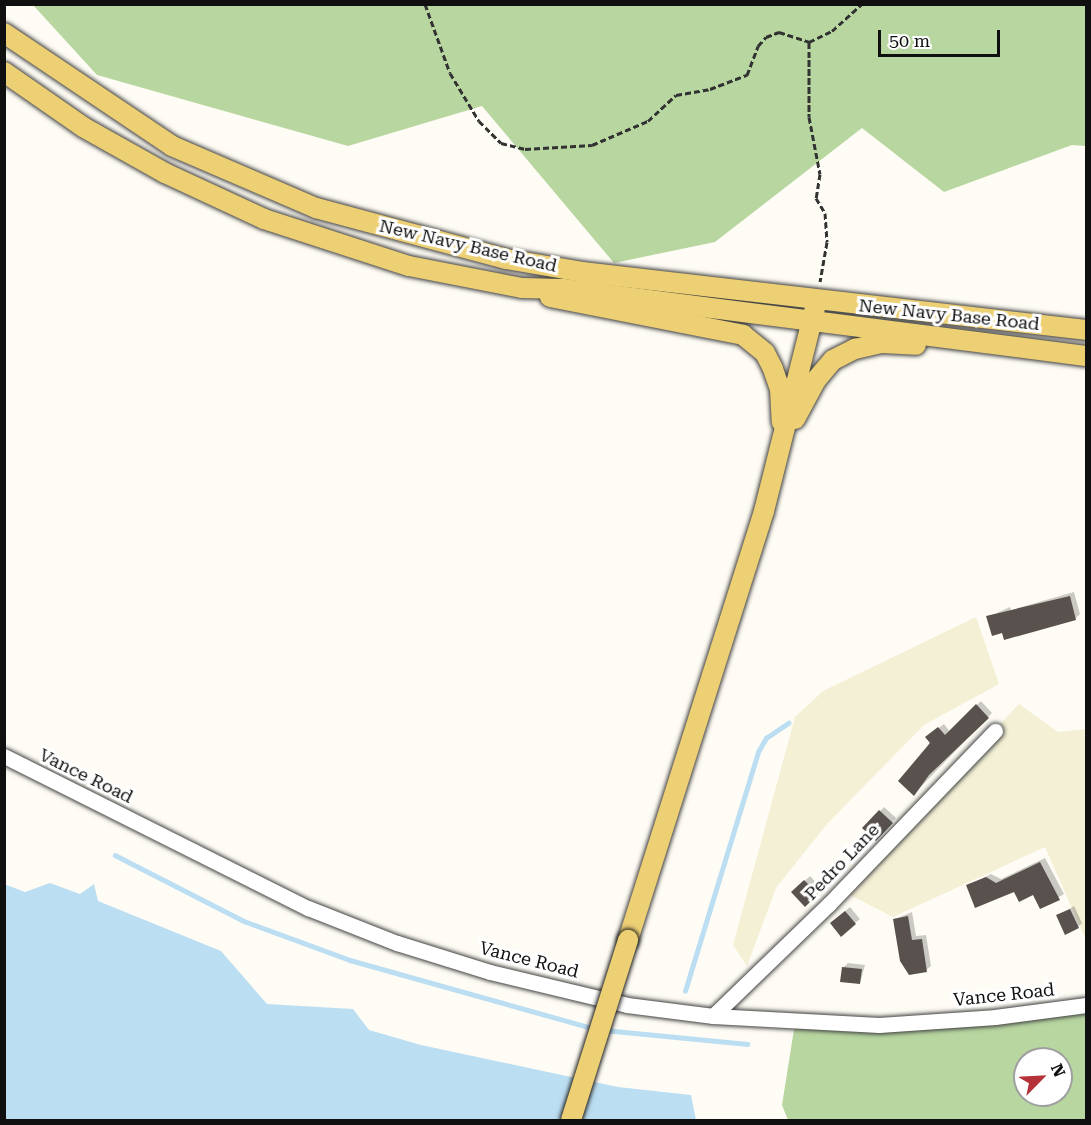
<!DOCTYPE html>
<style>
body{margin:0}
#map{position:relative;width:1091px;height:1125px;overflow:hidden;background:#fefcf4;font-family:"Roboto Serif",serif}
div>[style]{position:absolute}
.farmland>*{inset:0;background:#f3f0d5}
.forest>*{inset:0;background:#b8d6a0}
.water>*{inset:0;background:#bcdef2}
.shadow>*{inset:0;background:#0003}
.stream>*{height:4.5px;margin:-2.25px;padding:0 2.25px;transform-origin:2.25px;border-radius:2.25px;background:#bcdef2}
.building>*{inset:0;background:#58514d}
.path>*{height:3px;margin-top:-1.5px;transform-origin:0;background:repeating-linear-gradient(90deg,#323232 0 6px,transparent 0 9px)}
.roads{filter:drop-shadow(0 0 2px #434343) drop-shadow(0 0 2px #434343)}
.minor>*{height:15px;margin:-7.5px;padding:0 7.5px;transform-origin:7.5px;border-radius:7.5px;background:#fff}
.major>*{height:20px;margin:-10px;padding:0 10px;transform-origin:10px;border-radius:10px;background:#edcf74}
.bridges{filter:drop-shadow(0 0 2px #212121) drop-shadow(0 0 2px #212121)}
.major-bridge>*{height:20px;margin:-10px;padding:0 10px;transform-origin:10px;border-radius:10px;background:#edcf74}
span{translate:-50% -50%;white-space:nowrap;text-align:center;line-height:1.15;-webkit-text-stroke:6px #fff;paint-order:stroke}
.street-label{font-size:18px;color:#101010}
.frame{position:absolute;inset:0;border:6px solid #101010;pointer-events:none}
.north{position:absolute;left:1013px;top:1047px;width:60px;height:60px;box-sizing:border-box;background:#fff;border:2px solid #9f9f9f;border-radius:50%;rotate:66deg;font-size:16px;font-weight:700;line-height:24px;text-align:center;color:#101010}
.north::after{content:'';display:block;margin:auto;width:21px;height:27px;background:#b53239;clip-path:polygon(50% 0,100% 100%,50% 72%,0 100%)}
.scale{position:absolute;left:878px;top:30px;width:122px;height:27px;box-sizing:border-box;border:3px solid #101010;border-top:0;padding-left:8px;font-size:18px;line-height:21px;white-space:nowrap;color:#101010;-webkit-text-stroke:4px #fff;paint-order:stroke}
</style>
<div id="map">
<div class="farmland">
<i style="clip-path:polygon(976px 617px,999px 684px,924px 725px,827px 824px,776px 888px,747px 966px,733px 945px,795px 717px,823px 691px)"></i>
<i style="clip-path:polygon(1019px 704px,1058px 732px,1086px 729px,1086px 940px,1045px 847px,893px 917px,842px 891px)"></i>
</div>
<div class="forest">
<i style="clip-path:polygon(33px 5px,1086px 5px,1086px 146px,1072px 145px,944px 192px,862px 128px,715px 242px,614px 263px,482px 106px,348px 146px,97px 75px)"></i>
<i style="clip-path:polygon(evenodd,1086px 1005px,1086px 1120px,788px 1120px,782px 1105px,795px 1023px,879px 1025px,1086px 1005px,1025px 1059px,1061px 1059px,1061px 1095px,1025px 1095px,1025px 1059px)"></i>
</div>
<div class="water">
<i style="clip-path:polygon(50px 883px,80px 894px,94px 884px,98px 901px,221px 951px,267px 1004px,353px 1009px,369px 1030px,421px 1045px,618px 1087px,691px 1095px,696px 1120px,5px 1120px,4px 884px,25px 892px)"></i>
</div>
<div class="shadow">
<i style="clip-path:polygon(1074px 592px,1080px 614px,1075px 619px,1003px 632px,988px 617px,1010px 607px,1011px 610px)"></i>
<i style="clip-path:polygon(981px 701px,992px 713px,914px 794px,932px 733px,944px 724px,950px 732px)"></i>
<i style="clip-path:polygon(884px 807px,896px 818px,876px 839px,864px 828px)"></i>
<i style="clip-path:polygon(1045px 858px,1064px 894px,1041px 908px,1034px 893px,968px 886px,991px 874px,1001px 879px)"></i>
<i style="clip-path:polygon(810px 876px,822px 889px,805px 905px,793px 892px)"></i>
<i style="clip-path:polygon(1074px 906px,1082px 923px,1078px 927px,1058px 916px)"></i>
<i style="clip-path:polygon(850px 907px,860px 919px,855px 923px,836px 919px)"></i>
<i style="clip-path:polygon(912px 912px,916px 936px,926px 935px,931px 966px,926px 970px,895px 919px)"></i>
<i style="clip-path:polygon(848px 963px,865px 965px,860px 983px,843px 968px)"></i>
</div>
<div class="stream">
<i style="left:115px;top:855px;width:145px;rotate:27.1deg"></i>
<i style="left:244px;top:921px;width:113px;rotate:20.2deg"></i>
<i style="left:350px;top:960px;width:255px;rotate:15.7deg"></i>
<i style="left:685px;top:991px;width:250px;rotate:-73deg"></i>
<i style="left:758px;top:752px;width:16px;rotate:-60deg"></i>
<i style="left:766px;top:738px;width:27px;rotate:-34deg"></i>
<i style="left:604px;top:1030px;width:144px;rotate:5.6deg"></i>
</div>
<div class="building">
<i style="clip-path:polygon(1070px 596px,1076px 620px,1004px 640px,1002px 633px,992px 636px,986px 616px)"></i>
<i style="clip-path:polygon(976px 704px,989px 718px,929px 775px,914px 796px,898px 781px,930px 743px,925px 737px,938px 727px,945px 735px)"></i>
<i style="clip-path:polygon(879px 810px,893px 823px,876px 841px,862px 828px)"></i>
<i style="clip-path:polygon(1040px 862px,1060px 900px,1040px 909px,1033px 895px,1019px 902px,1014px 892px,975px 908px,966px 885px,986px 877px,996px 883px)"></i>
<i style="clip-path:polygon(804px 880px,818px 894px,805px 907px,791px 892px)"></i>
<i style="clip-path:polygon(1070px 909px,1079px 928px,1065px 935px,1056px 915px)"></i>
<i style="clip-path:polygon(845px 911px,856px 924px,841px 937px,830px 923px)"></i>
<i style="clip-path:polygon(908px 916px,912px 940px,922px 939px,927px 972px,909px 975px,900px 961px,893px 919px)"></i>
<i style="clip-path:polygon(842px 967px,862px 969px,860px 984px,840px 982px)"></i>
</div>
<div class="path">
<i style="left:425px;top:4px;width:73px;rotate:70.1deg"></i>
<i style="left:450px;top:73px;width:56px;rotate:58.9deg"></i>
<i style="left:479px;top:121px;width:31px;rotate:45deg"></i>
<i style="left:501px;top:143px;width:25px;rotate:14deg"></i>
<i style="left:525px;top:149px;width:67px;rotate:-3.4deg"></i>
<i style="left:592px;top:145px;width:61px;rotate:-23.2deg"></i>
<i style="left:648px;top:121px;width:38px;rotate:-43deg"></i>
<i style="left:676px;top:95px;width:35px;rotate:-10deg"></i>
<i style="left:710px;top:89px;width:40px;rotate:-21deg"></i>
<i style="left:747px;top:75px;width:31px;rotate:-69deg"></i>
<i style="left:758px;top:46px;width:12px;rotate:-48deg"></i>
<i style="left:766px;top:37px;width:14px;rotate:-21deg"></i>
<i style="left:779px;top:32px;width:32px;rotate:18deg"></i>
<i style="left:809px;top:42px;width:25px;rotate:-26deg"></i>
<i style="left:832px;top:31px;width:40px;rotate:-42deg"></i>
<i style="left:809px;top:42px;width:75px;rotate:90deg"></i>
<i style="left:809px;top:117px;width:58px;rotate:79.1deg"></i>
<i style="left:820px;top:174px;width:24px;rotate:99deg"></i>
<i style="left:816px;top:198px;width:17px;rotate:59deg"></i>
<i style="left:825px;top:213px;width:29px;rotate:86deg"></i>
<i style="left:827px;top:242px;width:40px;rotate:100deg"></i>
</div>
<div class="roads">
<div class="minor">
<i style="left:4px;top:756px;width:340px;rotate:26.6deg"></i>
<i style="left:308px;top:908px;width:96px;rotate:21.5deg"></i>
<i style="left:397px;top:943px;width:97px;rotate:17.3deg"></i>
<i style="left:490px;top:972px;width:141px;rotate:13.5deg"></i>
<i style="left:627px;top:1005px;width:87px;rotate:7.3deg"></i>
<i style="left:713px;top:1016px;width:166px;rotate:3.1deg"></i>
<i style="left:879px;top:1025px;width:116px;rotate:-3.9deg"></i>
<i style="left:995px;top:1017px;width:92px;rotate:-7.5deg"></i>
<i style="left:713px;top:1016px;width:161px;rotate:-44deg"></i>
<i style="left:829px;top:904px;width:240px;rotate:-46.2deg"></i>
</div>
<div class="major">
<i style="left:4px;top:33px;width:202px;rotate:33.9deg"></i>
<i style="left:172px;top:146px;width:157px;rotate:23.3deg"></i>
<i style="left:316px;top:208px;width:197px;rotate:15deg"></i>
<i style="left:506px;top:259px;width:77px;rotate:9.7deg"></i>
<i style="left:582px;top:272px;width:507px;rotate:6.56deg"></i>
<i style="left:4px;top:72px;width:96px;rotate:34.8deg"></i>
<i style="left:83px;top:127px;width:94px;rotate:29.3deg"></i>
<i style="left:165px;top:173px;width:109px;rotate:24.9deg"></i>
<i style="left:264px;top:219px;width:152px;rotate:18deg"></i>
<i style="left:409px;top:266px;width:115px;rotate:11deg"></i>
<i style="left:522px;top:288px;width:41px;rotate:1.4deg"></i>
<i style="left:563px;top:289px;width:527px;rotate:7.3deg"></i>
<i style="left:550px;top:297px;width:197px;rotate:11.1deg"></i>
<i style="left:743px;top:335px;width:28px;rotate:39deg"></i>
<i style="left:765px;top:353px;width:18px;rotate:63deg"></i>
<i style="left:773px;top:369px;width:21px;rotate:71deg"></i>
<i style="left:780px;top:389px;width:33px;rotate:87deg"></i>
<i style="left:795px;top:419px;width:44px;rotate:-61.7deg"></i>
<i style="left:816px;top:380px;width:26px;rotate:-50deg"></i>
<i style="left:833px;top:360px;width:25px;rotate:-27deg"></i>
<i style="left:855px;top:349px;width:28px;rotate:-13deg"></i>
<i style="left:882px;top:343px;width:34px;rotate:3deg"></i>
<i style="left:628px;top:940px;width:450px;rotate:-72.4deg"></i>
<i style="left:764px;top:511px;width:209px;rotate:-75.9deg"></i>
</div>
</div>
<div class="bridges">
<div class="major-bridge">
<i style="left:571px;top:1120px;width:189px;rotate:-72.4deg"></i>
</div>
</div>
<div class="street-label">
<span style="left:468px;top:246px;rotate:13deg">New Navy Base Road</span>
<span style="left:949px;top:315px;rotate:6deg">New Navy Base Road</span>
<span style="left:86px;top:776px;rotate:26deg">Vance Road</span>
<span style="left:842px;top:862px;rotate:-46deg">Pedro Lane</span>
<span style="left:529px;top:960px;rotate:14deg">Vance Road</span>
<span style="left:1004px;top:995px;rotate:-6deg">Vance Road</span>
</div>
<div class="frame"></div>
<div class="north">N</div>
<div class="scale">50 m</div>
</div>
